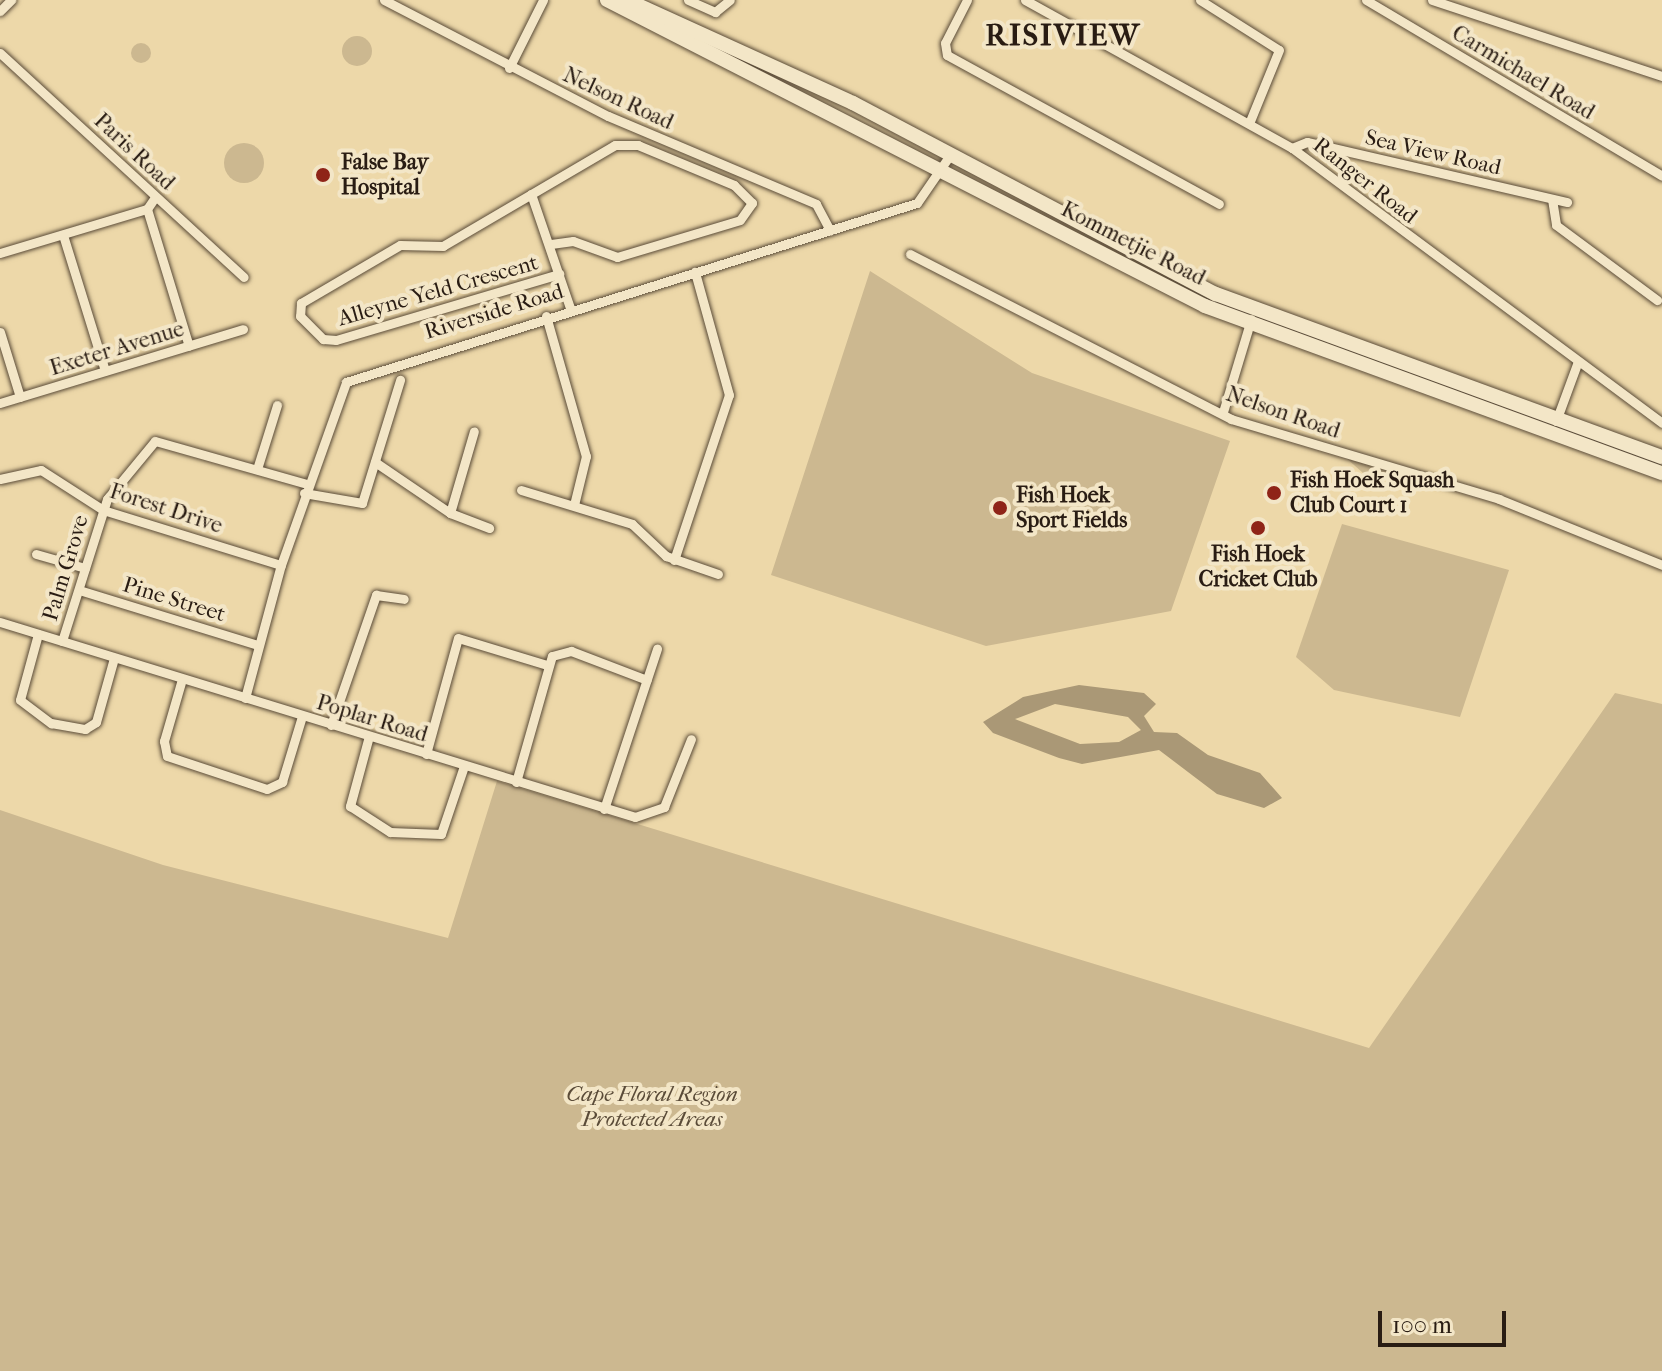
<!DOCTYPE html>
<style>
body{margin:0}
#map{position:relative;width:1662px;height:1371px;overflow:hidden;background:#edd8a9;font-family:"IM FELL French Canon",serif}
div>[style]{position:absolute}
.green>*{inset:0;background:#ccb890}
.round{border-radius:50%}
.water>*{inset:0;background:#aa9876}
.roads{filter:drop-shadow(0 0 2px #5a4b38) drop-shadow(0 0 2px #5a4b38)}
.street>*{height:9px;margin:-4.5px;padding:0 4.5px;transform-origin:4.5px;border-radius:4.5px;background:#f3e6c7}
.secondary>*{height:14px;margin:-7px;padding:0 7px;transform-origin:7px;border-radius:7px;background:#f3e6c7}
.dots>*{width:22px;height:22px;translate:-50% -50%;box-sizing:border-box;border:4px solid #f3e6c7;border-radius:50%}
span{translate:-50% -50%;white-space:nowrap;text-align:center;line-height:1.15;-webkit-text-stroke:8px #f3e6c7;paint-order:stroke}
.street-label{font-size:22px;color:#291c13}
.poi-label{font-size:22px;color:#291c13;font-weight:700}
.left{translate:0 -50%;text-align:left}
.park-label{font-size:22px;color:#5a4b38;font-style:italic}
.district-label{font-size:30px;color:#291c13;font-weight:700;letter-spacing:2px}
.scale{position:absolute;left:1378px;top:1311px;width:128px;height:36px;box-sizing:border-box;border:4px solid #291c13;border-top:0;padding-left:10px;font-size:24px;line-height:28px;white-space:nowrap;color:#291c13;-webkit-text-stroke:6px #f3e6c7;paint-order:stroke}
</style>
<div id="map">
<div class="green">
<i class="round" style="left:342px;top:36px;width:30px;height:30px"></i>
<i class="round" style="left:131px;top:43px;width:20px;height:20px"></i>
<i class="round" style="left:224px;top:143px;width:40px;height:40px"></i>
<i style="clip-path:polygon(870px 271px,1032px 373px,1230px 441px,1171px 611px,986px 646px,771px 575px)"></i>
<i style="clip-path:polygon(1345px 457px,1396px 473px,1396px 475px,1372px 481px)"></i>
<i style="clip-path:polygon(1342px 524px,1509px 570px,1460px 717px,1334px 690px,1296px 657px)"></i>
<i style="clip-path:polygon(1615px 693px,1662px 704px,1662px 1371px,0 1371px,0 810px,163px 865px,448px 938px,497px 781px,1369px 1048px)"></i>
</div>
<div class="water">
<i style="clip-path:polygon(evenodd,1079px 685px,1144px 693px,1156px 704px,1144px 716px,1154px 732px,1177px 733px,1208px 755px,1260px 773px,1282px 798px,1264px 808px,1217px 794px,1159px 750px,1082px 764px,1059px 758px,993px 733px,983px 722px,1023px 697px,1079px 685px,1055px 704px,1128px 717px,1141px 730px,1119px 742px,1080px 744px,1015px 719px,1055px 704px)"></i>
</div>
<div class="roads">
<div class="street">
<i style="left:384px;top:0;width:252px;rotate:27.4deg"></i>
<i style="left:608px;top:116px;width:226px;rotate:22.9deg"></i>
<i style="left:816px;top:204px;width:30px;rotate:62deg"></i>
<i style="left:688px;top:0;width:30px;rotate:24deg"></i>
<i style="left:715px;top:12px;width:19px;rotate:-39deg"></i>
<i style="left:967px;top:0;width:48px;rotate:117.1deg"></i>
<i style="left:945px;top:43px;width:12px;rotate:81deg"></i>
<i style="left:947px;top:55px;width:310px;rotate:28.7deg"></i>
<i style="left:1025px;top:0;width:305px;rotate:29deg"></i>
<i style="left:1292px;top:148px;width:461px;rotate:36.6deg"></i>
<i style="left:1200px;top:0;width:93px;rotate:32.3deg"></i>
<i style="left:1279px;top:50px;width:77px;rotate:112.2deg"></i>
<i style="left:1366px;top:0;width:344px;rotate:30.7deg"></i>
<i style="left:1432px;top:0;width:242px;rotate:18.3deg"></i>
<i style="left:0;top:11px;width:16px;rotate:-45deg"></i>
<i style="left:0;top:53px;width:331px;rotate:42.6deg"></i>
<i style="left:509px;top:68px;width:76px;rotate:-63.4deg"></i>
<i style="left:1292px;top:148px;width:16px;rotate:-22deg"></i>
<i style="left:1307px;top:142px;width:267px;rotate:13deg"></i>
<i style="left:531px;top:194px;width:120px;rotate:71.1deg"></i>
<i style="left:1552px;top:199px;width:26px;rotate:81deg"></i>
<i style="left:1556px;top:225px;width:126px;rotate:36.6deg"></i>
<i style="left:147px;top:209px;width:143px;rotate:73deg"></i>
<i style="left:63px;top:235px;width:142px;rotate:72.8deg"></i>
<i style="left:551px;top:244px;width:22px;rotate:-8deg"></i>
<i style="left:573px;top:241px;width:47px;rotate:20deg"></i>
<i style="left:617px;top:257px;width:128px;rotate:-16.7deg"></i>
<i style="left:740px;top:220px;width:21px;rotate:-55deg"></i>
<i style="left:752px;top:203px;width:25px;rotate:-135deg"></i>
<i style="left:734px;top:185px;width:104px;rotate:-157.4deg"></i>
<i style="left:638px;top:145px;width:23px;rotate:180deg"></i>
<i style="left:615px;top:145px;width:199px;rotate:149.6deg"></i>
<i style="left:443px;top:246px;width:43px;rotate:-178.7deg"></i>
<i style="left:400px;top:245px;width:115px;rotate:149.6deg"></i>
<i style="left:301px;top:303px;width:13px;rotate:94deg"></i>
<i style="left:300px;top:316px;width:33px;rotate:45deg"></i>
<i style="left:323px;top:339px;width:13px;rotate:4deg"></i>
<i style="left:336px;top:340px;width:233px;rotate:-16.5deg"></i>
<i style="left:0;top:253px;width:153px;rotate:-16.7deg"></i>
<i style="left:147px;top:209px;width:14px;rotate:-56deg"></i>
<i style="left:910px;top:254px;width:361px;rotate:27.2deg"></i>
<i style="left:1231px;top:419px;width:280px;rotate:16.6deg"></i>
<i style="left:1499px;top:499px;width:176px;rotate:22deg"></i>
<i style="left:546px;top:316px;width:146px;rotate:74.1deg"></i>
<i style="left:586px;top:456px;width:50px;rotate:103.8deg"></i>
<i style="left:0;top:332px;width:68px;rotate:72.9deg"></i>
<i style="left:0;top:403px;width:254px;rotate:-16.9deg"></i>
<i style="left:1223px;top:412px;width:97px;rotate:-73.2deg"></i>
<i style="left:1556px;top:421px;width:61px;rotate:-69.8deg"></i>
<i style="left:375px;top:462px;width:91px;rotate:34.2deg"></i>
<i style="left:450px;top:513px;width:42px;rotate:21deg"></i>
<i style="left:257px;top:469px;width:67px;rotate:-72.6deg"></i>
<i style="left:0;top:479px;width:42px;rotate:-12.4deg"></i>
<i style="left:41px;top:470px;width:74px;rotate:32.8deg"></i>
<i style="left:103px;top:510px;width:186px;rotate:17.2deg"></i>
<i style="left:521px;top:490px;width:116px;rotate:17deg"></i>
<i style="left:632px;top:524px;width:47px;rotate:43.3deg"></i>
<i style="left:666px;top:556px;width:55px;rotate:19.1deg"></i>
<i style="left:304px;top:493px;width:59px;rotate:9.8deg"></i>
<i style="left:362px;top:503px;width:129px;rotate:-72.8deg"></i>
<i style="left:450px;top:513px;width:85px;rotate:-73.7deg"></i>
<i style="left:36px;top:554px;width:51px;rotate:15.9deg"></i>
<i style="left:674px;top:560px;width:174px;rotate:-71.6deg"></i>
<i style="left:729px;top:395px;width:128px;rotate:-105.5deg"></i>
<i style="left:79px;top:590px;width:187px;rotate:17.1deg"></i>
<i style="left:0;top:622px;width:664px;rotate:17.07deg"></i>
<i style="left:635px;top:817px;width:31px;rotate:-19deg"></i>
<i style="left:664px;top:807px;width:73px;rotate:-68.3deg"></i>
<i style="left:38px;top:634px;width:68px;rotate:105.3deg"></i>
<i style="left:20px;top:700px;width:39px;rotate:37deg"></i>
<i style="left:51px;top:723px;width:35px;rotate:10deg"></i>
<i style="left:85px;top:729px;width:13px;rotate:-32deg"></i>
<i style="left:96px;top:722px;width:66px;rotate:-74.3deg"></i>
<i style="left:62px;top:641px;width:149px;rotate:-72.4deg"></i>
<i style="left:107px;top:499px;width:75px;rotate:-50.4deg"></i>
<i style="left:155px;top:441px;width:158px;rotate:15.8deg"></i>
<i style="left:182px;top:679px;width:65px;rotate:106.2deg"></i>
<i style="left:164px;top:741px;width:15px;rotate:79deg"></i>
<i style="left:167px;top:756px;width:105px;rotate:18.3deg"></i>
<i style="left:267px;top:789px;width:17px;rotate:-25deg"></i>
<i style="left:282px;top:782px;width:69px;rotate:-73.1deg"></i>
<i style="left:245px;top:698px;width:138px;rotate:-74.9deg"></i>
<i style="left:281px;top:565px;width:194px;rotate:-70.4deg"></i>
<i style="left:346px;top:382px;width:598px;rotate:-17.41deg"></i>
<i style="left:917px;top:203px;width:58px;rotate:-55.5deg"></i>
<i style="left:331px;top:725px;width:138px;rotate:-70.9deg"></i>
<i style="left:376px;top:595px;width:28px;rotate:8deg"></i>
<i style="left:369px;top:736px;width:73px;rotate:105.2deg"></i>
<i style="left:350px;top:806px;width:48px;rotate:33deg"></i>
<i style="left:390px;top:832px;width:51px;rotate:2.2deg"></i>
<i style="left:441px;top:834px;width:72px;rotate:-71.3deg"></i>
<i style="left:426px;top:754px;width:120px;rotate:-74.6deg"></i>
<i style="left:458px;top:638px;width:93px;rotate:16.9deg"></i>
<i style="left:516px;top:782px;width:131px;rotate:-74.1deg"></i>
<i style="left:552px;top:656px;width:20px;rotate:-15deg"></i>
<i style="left:571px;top:651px;width:81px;rotate:20.9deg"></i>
<i style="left:604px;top:809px;width:169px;rotate:-71.7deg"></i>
</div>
<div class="secondary">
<i style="left:607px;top:0;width:672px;rotate:27.1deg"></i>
<i style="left:1205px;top:306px;width:487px;rotate:20.1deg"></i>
<i style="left:627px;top:0;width:248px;rotate:24.5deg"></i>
<i style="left:853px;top:103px;width:410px;rotate:27.8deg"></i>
<i style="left:1216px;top:294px;width:475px;rotate:20.1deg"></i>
</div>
</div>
<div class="dots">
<i style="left:323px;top:175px;background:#8f2418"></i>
<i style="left:1274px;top:493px;background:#8f2418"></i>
<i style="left:1000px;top:508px;background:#8f2418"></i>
<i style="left:1258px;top:528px;background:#8f2418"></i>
</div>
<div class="street-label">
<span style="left:1523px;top:73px;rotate:31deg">Carmichael Road</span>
<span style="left:618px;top:99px;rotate:25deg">Nelson Road</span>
<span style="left:134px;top:152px;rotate:43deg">Paris Road</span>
<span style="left:1433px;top:153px;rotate:13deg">Sea View Road</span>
<span style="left:1365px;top:181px;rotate:38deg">Ranger Road</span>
<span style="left:1133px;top:244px;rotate:27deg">Kommetjie Road</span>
<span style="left:438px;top:291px;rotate:-16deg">Alleyne Yeld Crescent</span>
<span style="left:494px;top:312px;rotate:-17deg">Riverside Road</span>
<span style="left:117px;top:349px;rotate:-17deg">Exeter Avenue</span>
<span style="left:1283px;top:413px;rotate:19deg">Nelson Road</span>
<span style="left:166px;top:509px;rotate:18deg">Forest Drive</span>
<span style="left:66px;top:568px;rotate:-73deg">Palm Grove</span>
<span style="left:174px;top:600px;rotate:17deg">Pine Street</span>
<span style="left:372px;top:719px;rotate:17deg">Poplar Road</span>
</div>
<div class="poi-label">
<span class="left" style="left:341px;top:175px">False Bay<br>Hospital</span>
<span class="left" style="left:1290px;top:493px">Fish Hoek Squash<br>Club Court 1</span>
<span class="left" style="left:1016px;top:508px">Fish Hoek<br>Sport Fields</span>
<span style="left:1258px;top:567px">Fish Hoek<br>Cricket Club</span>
</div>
<div class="park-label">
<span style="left:652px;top:1107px">Cape Floral Region<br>Protected Areas</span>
</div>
<div class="district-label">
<span style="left:1063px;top:36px">RISIVIEW</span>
</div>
<div class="scale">100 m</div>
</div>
